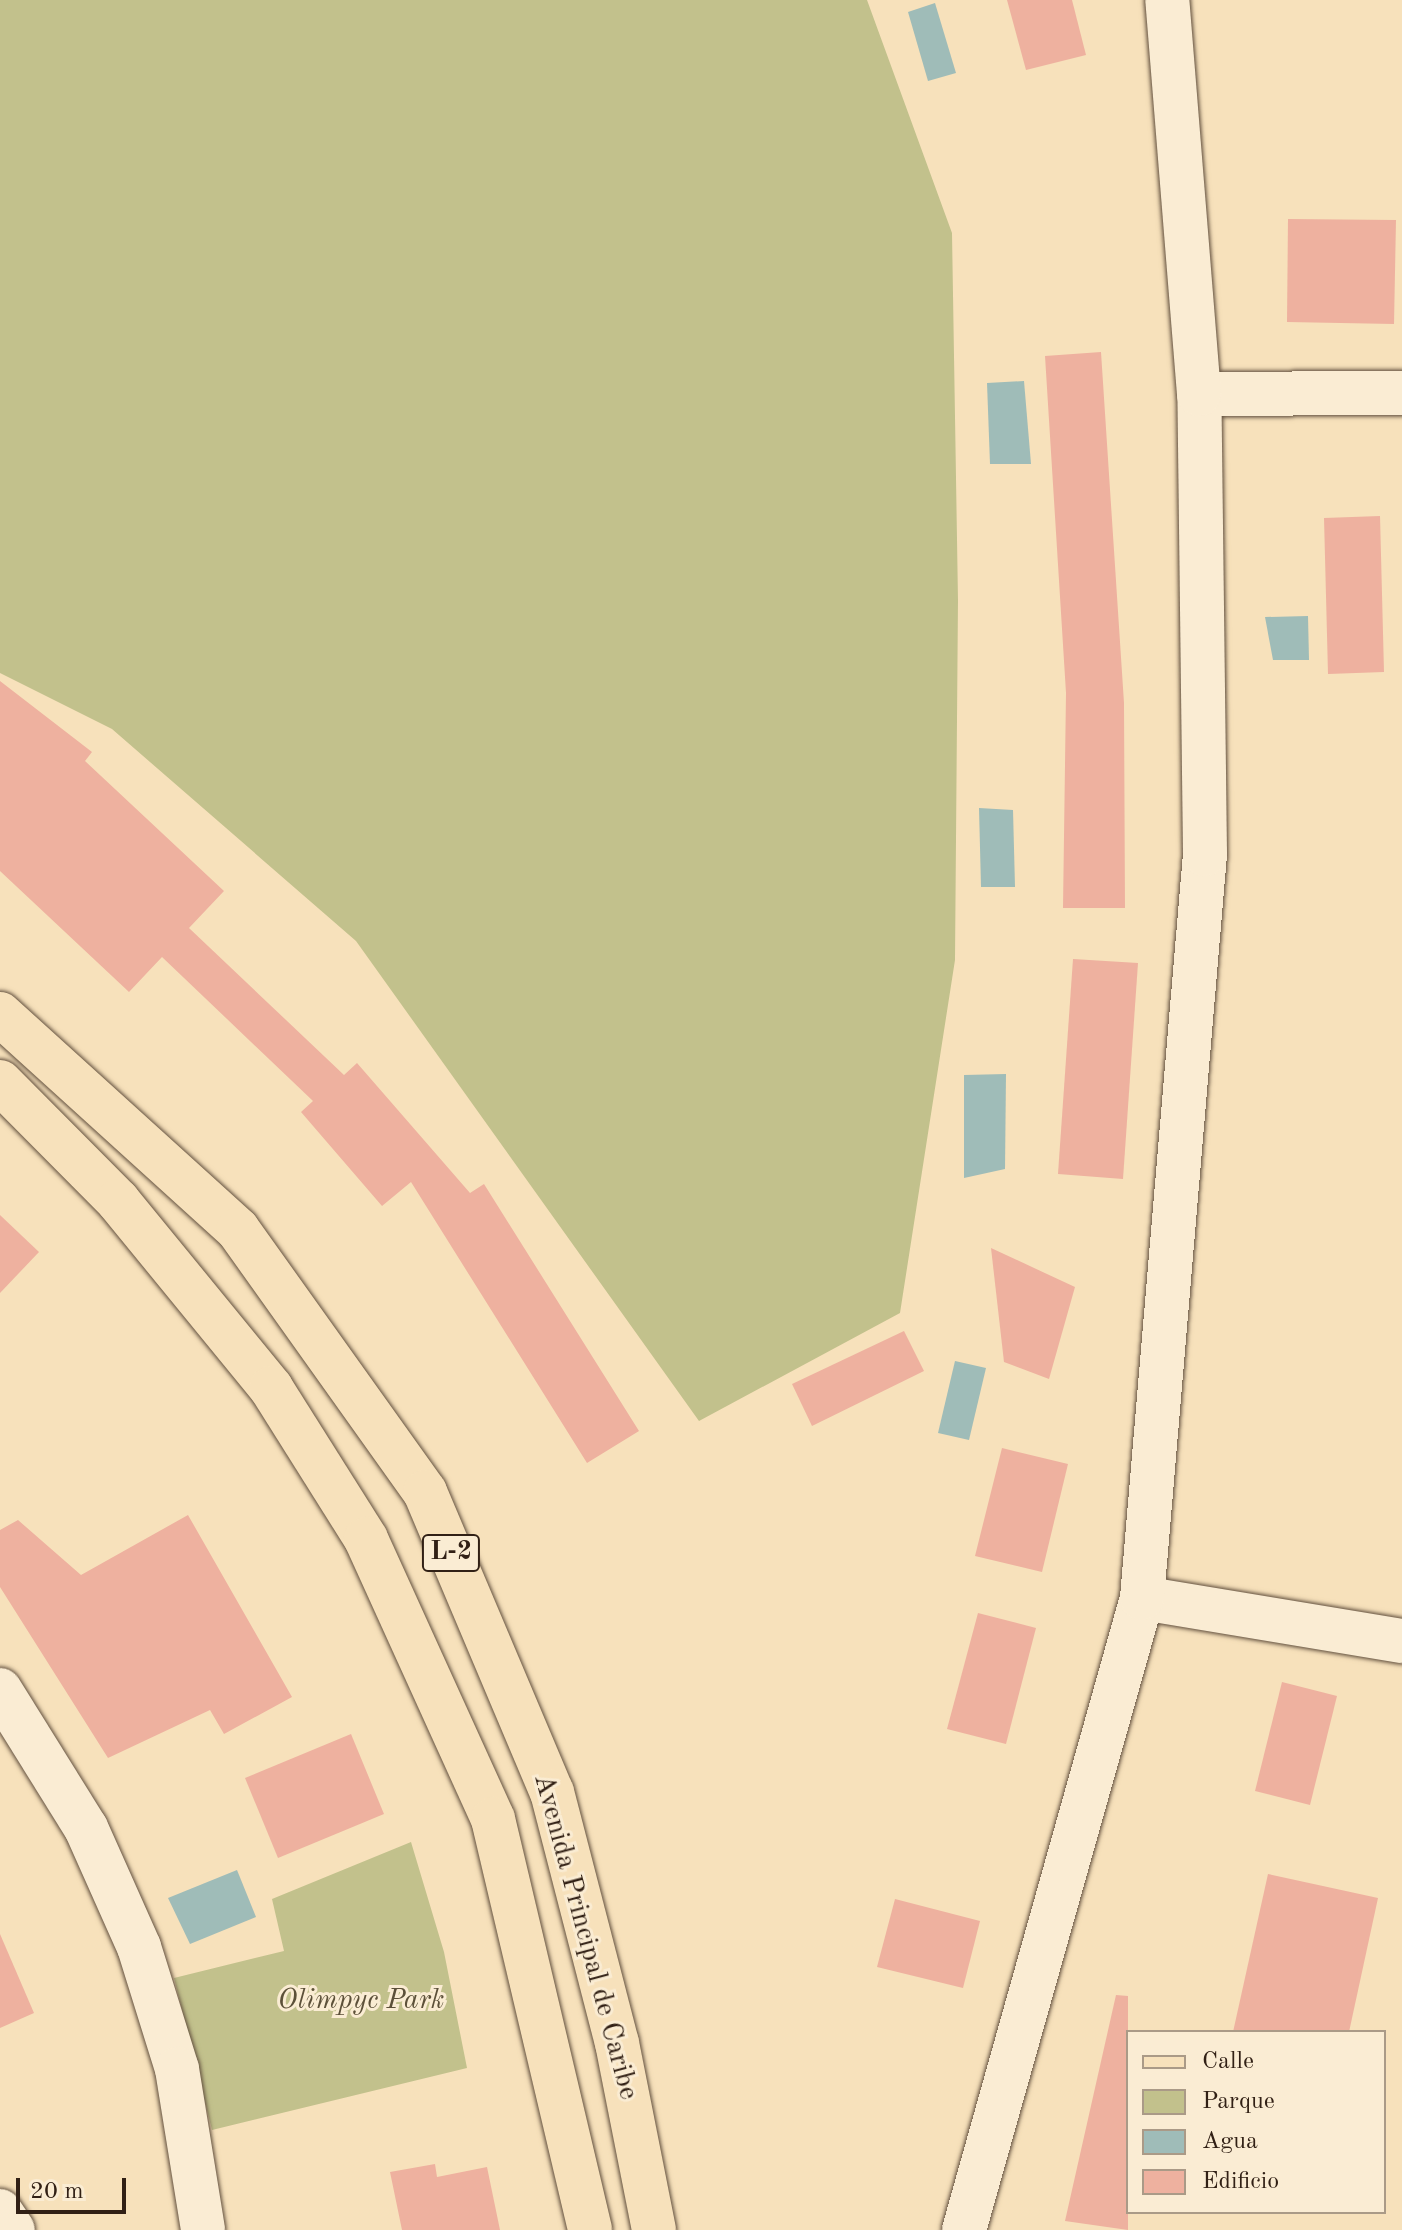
<!DOCTYPE html>
<style>
body{margin:0}
#map{position:relative;width:1402px;height:2230px;overflow:hidden;background:#f7e1bb;font-family:"Old Standard TT",serif}
div>[style]{position:absolute}
.green>*{inset:0;background:#c2c18c}
.water>*{inset:0;background:#9fbcb8}
.building>*{inset:0;background:#eeb19f}
.roads{filter:drop-shadow(0 0 2px #62503e) drop-shadow(0 0 2px #62503e)}
.minor>*{height:44px;margin:-22px;padding:0 22px;transform-origin:22px;border-radius:22px;background:#faecd3}
.major>*{height:44px;margin:-22px;padding:0 22px;transform-origin:22px;border-radius:22px;background:#f7e1bb}
span{translate:-50% -50%;white-space:nowrap;text-align:center;line-height:1.15;-webkit-text-stroke:6px #faecd3;paint-order:stroke}
.shield-label span{padding:2px 6px;background:#faecd3;border:2px solid;border-radius:6px;-webkit-text-stroke-width:0}
.shield-label{font-size:26px;color:#312015;font-weight:700}
.street-label{font-size:28px;color:#312015}
.park-label{font-size:28px;color:#5c5039;font-style:italic}
.legend{position:absolute;left:1126px;top:2030px;width:260px;height:184px;box-sizing:border-box;background:#faecd3;border:2px solid #aa9a87;margin:0;padding:10px 14px;list-style:none;font-size:24px;color:#312015}
.legend li{display:flex;align-items:center;gap:16px;height:40px}
.legend b{width:40px;border:2px solid #aa9a87}
.scale{position:absolute;left:16px;top:2178px;width:110px;height:36px;box-sizing:border-box;border:4px solid #312015;border-top:0;padding-left:10px;font-size:24px;line-height:28px;white-space:nowrap;color:#312015;-webkit-text-stroke:6px #faecd3;paint-order:stroke}
</style>
<div id="map">
<div class="green">
<i style="clip-path:polygon(0 0,867px 0,952px 233px,958px 600px,955px 960px,900px 1313px,699px 1421px,356px 941px,112px 729px,0 673px)"></i>
<i style="clip-path:polygon(411px 1842px,444px 1952px,467px 2068px,212px 2130px,174px 1978px,284px 1951px,272px 1899px)"></i>
</div>
<div class="water">
<i style="clip-path:polygon(935px 3px,956px 73px,928px 81px,908px 12px)"></i>
<i style="clip-path:polygon(1024px 381px,1031px 464px,990px 464px,987px 383px)"></i>
<i style="clip-path:polygon(1308px 616px,1309px 660px,1273px 660px,1265px 617px)"></i>
<i style="clip-path:polygon(979px 808px,1013px 810px,1015px 887px,981px 887px)"></i>
<i style="clip-path:polygon(1006px 1074px,1005px 1169px,964px 1178px,964px 1075px)"></i>
<i style="clip-path:polygon(955px 1361px,986px 1368px,969px 1440px,938px 1433px)"></i>
<i style="clip-path:polygon(237px 1870px,256px 1917px,190px 1944px,168px 1898px)"></i>
</div>
<div class="building">
<i style="clip-path:polygon(1007px 0,1072px 0,1086px 55px,1026px 70px)"></i>
<i style="clip-path:polygon(1288px 219px,1396px 220px,1394px 324px,1287px 322px)"></i>
<i style="clip-path:polygon(1101px 352px,1124px 703px,1125px 908px,1063px 908px,1066px 693px,1045px 356px)"></i>
<i style="clip-path:polygon(1380px 516px,1384px 672px,1328px 674px,1324px 518px)"></i>
<i style="clip-path:polygon(0 681px,92px 752px,85px 761px,224px 891px,189px 928px,344px 1075px,357px 1063px,470px 1193px,484px 1184px,639px 1431px,587px 1463px,411px 1182px,382px 1206px,301px 1112px,313px 1101px,162px 957px,129px 992px,0 871px)"></i>
<i style="clip-path:polygon(1073px 959px,1138px 963px,1123px 1179px,1058px 1174px)"></i>
<i style="clip-path:polygon(0 1215px,39px 1252px,0 1293px)"></i>
<i style="clip-path:polygon(991px 1248px,1075px 1287px,1049px 1379px,1004px 1362px)"></i>
<i style="clip-path:polygon(904px 1331px,924px 1371px,812px 1426px,792px 1384px)"></i>
<i style="clip-path:polygon(1002px 1448px,1068px 1464px,1042px 1572px,975px 1556px)"></i>
<i style="clip-path:polygon(188px 1515px,292px 1697px,224px 1734px,210px 1710px,108px 1758px,0 1587px,0 1530px,18px 1520px,81px 1575px)"></i>
<i style="clip-path:polygon(978px 1613px,1036px 1628px,1006px 1744px,947px 1729px)"></i>
<i style="clip-path:polygon(1282px 1682px,1337px 1696px,1310px 1805px,1255px 1791px)"></i>
<i style="clip-path:polygon(351px 1734px,384px 1814px,278px 1858px,245px 1778px)"></i>
<i style="clip-path:polygon(1268px 1874px,1378px 1898px,1349px 2032px,1233px 2032px)"></i>
<i style="clip-path:polygon(895px 1899px,980px 1921px,963px 1988px,877px 1967px)"></i>
<i style="clip-path:polygon(0 1934px,34px 2013px,0 2028px)"></i>
<i style="clip-path:polygon(1116px 1995px,1128px 1996px,1128px 2230px,1065px 2221px)"></i>
<i style="clip-path:polygon(435px 2164px,437px 2177px,487px 2167px,500px 2230px,402px 2230px,390px 2172px)"></i>
</div>
<div class="roads">
<div class="minor">
<i style="left:1199px;top:394px;width:203px;rotate:-0.3deg"></i>
<i style="left:1142px;top:1598px;width:264px;rotate:9.4deg"></i>
<i style="left:0;top:1690px;width:163px;rotate:58.1deg"></i>
<i style="left:86px;top:1828px;width:130px;rotate:66deg"></i>
<i style="left:139px;top:1947px;width:128px;rotate:72.7deg"></i>
<i style="left:177px;top:2069px;width:163px;rotate:80.8deg"></i>
<i style="left:0;top:2211px;width:23px;rotate:56deg"></i>
<i style="left:964px;top:2230px;width:657px;rotate:-74.27deg"></i>
<i style="left:1142px;top:1598px;width:747px;rotate:-85.16deg"></i>
<i style="left:1205px;top:854px;width:460px;rotate:-90.7deg"></i>
<i style="left:1199px;top:394px;width:395px;rotate:-94.6deg"></i>
</div>
<div class="major">
<i style="left:0;top:1014px;width:321px;rotate:42.2deg"></i>
<i style="left:238px;top:1230px;width:322px;rotate:54.5deg"></i>
<i style="left:425px;top:1492px;width:326px;rotate:67.1deg"></i>
<i style="left:552px;top:1792px;width:259px;rotate:75.5deg"></i>
<i style="left:617px;top:2043px;width:191px;rotate:78.8deg"></i>
<i style="left:0;top:1082px;width:168px;rotate:45.2deg"></i>
<i style="left:118px;top:1201px;width:242px;rotate:50.7deg"></i>
<i style="left:271px;top:1388px;width:178px;rotate:57.8deg"></i>
<i style="left:366px;top:1539px;width:307px;rotate:65.6deg"></i>
<i style="left:493px;top:1819px;width:422px;rotate:76.7deg"></i>
</div>
</div>
<div class="shield-label">
<span style="left:451px;top:1553px">L-2</span>
</div>
<div class="street-label">
<span style="left:585px;top:1937px;rotate:75deg">Avenida Principal de Caribe</span>
</div>
<div class="park-label">
<span style="left:361px;top:2001px">Olimpyc Park</span>
</div>
<ul class="legend">
<li><b style="height:10px;background:#f7e1bb"></b>Calle</li>
<li><b style="height:22px;background:#c2c18c"></b>Parque</li>
<li><b style="height:22px;background:#9fbcb8"></b>Agua</li>
<li><b style="height:22px;background:#eeb19f"></b>Edificio</li>
</ul>
<div class="scale">20 m</div>
</div>
